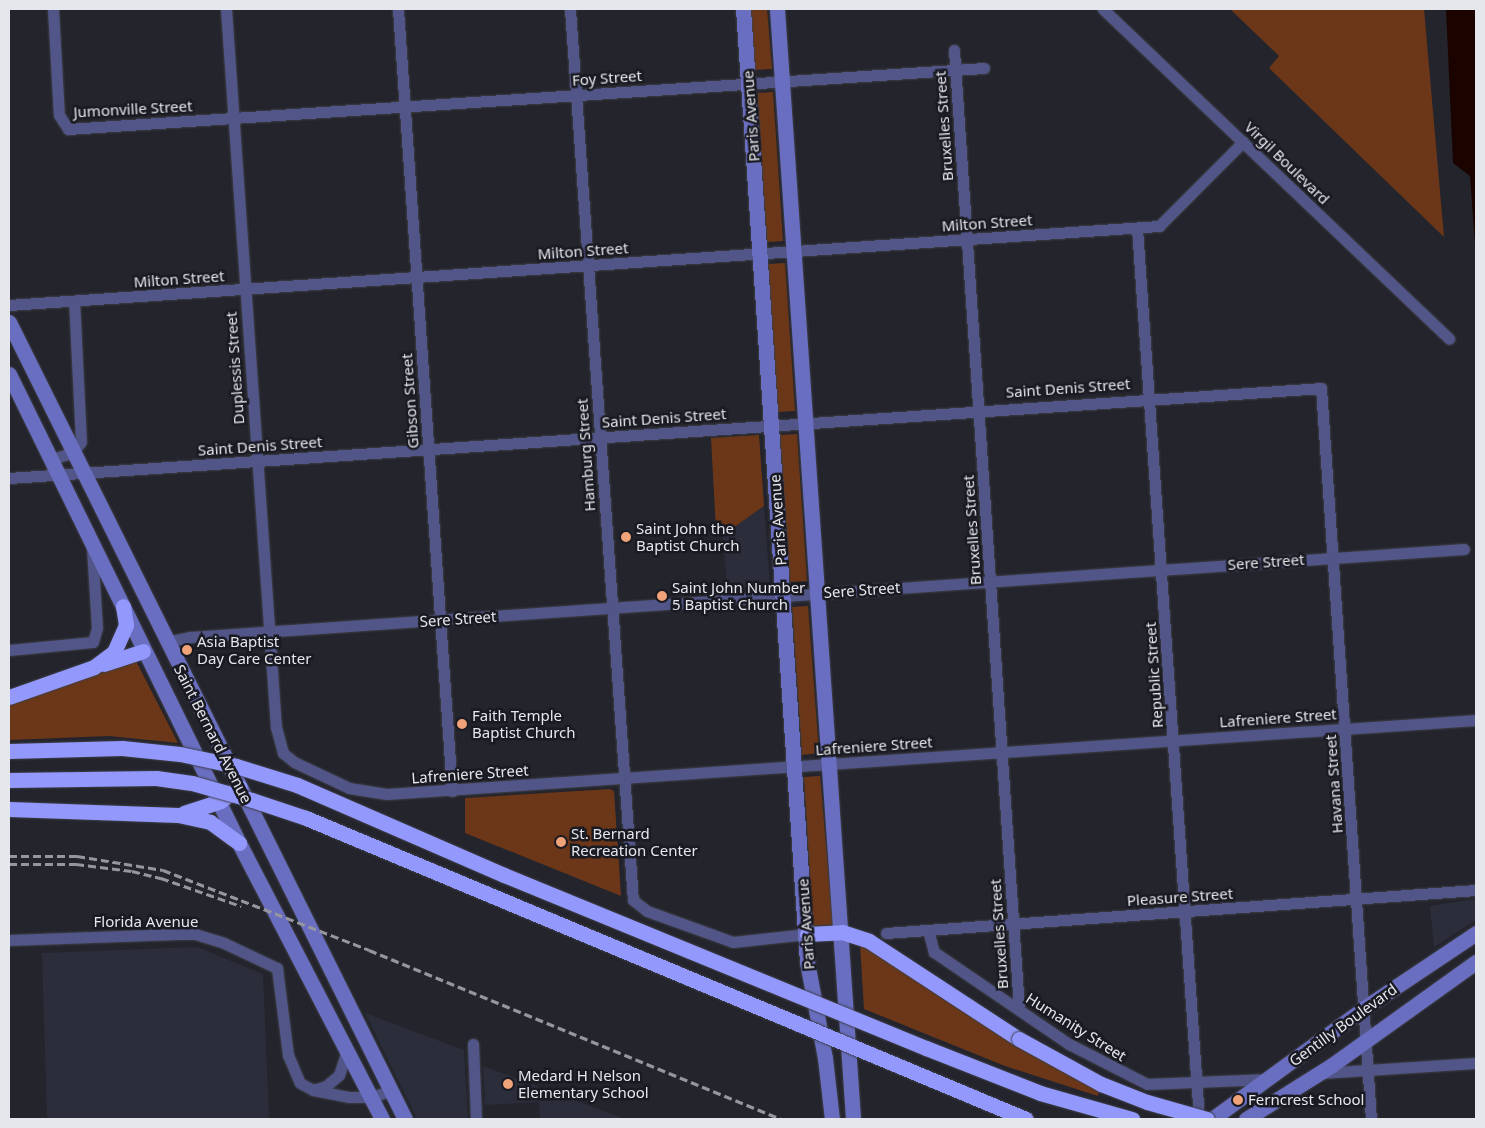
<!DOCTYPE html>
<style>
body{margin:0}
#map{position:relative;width:1485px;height:1128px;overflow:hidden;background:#23242c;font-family:"Noto Sans",sans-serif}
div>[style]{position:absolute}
.built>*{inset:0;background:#2b2d3a}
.green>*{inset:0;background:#6c3718}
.water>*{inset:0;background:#1b0400}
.roads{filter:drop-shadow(0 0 1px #3e3f47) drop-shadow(0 0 1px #3e3f47)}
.street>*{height:11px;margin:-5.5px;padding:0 5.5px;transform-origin:5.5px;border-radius:5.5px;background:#515587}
.secondary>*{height:15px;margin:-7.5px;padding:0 7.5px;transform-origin:7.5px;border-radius:7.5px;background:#6a6ec0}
.highway>*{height:15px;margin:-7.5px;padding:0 7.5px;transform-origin:7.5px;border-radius:7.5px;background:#9398fd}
.rail>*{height:3px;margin-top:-1.5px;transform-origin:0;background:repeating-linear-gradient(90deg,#96979e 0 8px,transparent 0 12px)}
.bridges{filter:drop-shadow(0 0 1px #3e3f47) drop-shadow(0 0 1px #3e3f47)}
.highway-bridge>*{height:15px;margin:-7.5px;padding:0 7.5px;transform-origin:7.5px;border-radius:7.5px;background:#9398fd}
.dots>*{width:14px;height:14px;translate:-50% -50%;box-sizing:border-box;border:2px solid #1a1a22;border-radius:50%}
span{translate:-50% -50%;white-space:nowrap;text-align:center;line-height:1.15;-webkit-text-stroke:5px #1a1a22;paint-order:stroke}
.street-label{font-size:15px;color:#e6e7ed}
.poi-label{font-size:15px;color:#e6e7ed}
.left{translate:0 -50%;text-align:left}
.frame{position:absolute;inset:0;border:10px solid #e6e7ed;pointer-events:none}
</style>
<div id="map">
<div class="built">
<i style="clip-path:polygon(764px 506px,770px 585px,727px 589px,723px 535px)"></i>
<i style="clip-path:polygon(1476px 899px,1476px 920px,1434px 947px,1430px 906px)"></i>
<i style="clip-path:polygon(197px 947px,263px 974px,269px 1119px,47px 1119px,42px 953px)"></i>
<i style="clip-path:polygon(365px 1013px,464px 1050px,468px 1119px,417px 1119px)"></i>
<i style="clip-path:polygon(483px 1066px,625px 1119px,540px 1119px,539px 1102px,485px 1105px)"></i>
</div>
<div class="green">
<i style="clip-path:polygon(750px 9px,767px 9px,772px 69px,754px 70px)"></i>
<i style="clip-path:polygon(1230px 9px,1424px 9px,1444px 237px,1269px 68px,1279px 56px)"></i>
<i style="clip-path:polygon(773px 92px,783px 241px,767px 242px,757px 93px)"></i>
<i style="clip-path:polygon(785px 263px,795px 411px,778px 412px,768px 264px)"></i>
<i style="clip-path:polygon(797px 434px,807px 581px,790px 582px,780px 435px)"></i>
<i style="clip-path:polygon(759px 435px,764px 506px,723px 535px,716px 531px,711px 438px)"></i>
<i style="clip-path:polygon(808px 606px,819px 753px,802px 755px,792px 607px)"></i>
<i style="clip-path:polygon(135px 659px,178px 743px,109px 736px,9px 740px,9px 701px)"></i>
<i style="clip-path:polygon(820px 776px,833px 925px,813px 926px,804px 777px)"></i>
<i style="clip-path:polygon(610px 789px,614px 791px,621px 896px,465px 833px,465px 798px)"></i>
<i style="clip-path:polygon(860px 944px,1099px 1091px,1098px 1096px,1005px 1066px,864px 1009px)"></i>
</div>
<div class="water">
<i style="clip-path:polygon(1446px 9px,1476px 9px,1476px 259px,1470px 176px,1453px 163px)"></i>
</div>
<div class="roads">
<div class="street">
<i style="left:53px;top:9px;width:106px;rotate:86.8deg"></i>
<i style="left:59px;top:115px;width:17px;rotate:57deg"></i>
<i style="left:68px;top:129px;width:918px;rotate:-3.81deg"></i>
<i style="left:226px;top:9px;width:720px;rotate:86.02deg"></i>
<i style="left:276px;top:727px;width:27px;rotate:75deg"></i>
<i style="left:283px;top:753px;width:14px;rotate:39deg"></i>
<i style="left:294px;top:762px;width:61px;rotate:25.3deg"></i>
<i style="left:349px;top:788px;width:38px;rotate:9deg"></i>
<i style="left:387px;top:794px;width:1092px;rotate:-3.89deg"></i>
<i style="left:398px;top:9px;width:784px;rotate:86.05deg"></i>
<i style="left:570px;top:9px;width:893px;rotate:85.96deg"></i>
<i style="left:633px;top:900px;width:18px;rotate:38deg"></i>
<i style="left:647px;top:911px;width:91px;rotate:19.8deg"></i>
<i style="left:733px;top:942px;width:74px;rotate:-6.2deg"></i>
<i style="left:1103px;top:9px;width:478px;rotate:43.6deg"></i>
<i style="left:954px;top:50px;width:961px;rotate:86.12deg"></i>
<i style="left:1137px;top:228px;width:893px;rotate:86.02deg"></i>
<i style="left:9px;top:305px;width:1153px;rotate:-3.93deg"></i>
<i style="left:1159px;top:226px;width:119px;rotate:-45deg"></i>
<i style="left:51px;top:459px;width:22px;rotate:-16deg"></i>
<i style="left:72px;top:453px;width:14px;rotate:-51deg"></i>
<i style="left:81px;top:442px;width:141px;rotate:-92.8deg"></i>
<i style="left:9px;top:478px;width:1315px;rotate:-3.92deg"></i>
<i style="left:1321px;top:388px;width:733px;rotate:86.09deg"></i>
<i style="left:166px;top:642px;width:25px;rotate:-12deg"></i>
<i style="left:190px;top:637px;width:1277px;rotate:-3.95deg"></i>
<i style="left:9px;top:650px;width:84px;rotate:-5.4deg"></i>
<i style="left:93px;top:642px;width:15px;rotate:-74deg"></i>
<i style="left:97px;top:628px;width:79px;rotate:-93.6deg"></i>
<i style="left:928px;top:930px;width:23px;rotate:75deg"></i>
<i style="left:934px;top:952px;width:163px;rotate:34.3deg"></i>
<i style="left:1069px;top:1044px;width:88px;rotate:27.1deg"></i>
<i style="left:1147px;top:1084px;width:121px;rotate:-2.4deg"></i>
<i style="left:886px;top:933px;width:592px;rotate:-4.17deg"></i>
<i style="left:9px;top:940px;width:169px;rotate:-2deg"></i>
<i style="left:178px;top:934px;width:17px"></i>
<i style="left:195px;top:934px;width:30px;rotate:17deg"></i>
<i style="left:224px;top:943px;width:59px;rotate:25.3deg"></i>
<i style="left:277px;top:968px;width:88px;rotate:82.8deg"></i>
<i style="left:288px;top:1055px;width:30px;rotate:67deg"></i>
<i style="left:300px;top:1083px;width:15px;rotate:28deg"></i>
<i style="left:313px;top:1090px;width:37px;rotate:11deg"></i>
<i style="left:349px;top:1097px;width:22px"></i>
<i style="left:371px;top:1097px;width:21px;rotate:-17deg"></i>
<i style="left:473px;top:1044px;width:75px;rotate:87.7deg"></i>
<i style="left:1321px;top:1073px;width:155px;rotate:-3.7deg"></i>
<i style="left:313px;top:1090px;width:14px;rotate:-17deg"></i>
<i style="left:326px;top:1086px;width:17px;rotate:-40deg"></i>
<i style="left:339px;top:1075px;width:25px;rotate:-72deg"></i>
</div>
<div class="secondary">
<i style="left:743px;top:9px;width:955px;rotate:86.16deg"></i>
<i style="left:807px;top:962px;width:98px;rotate:79.4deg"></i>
<i style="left:825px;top:1058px;width:61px;rotate:83.5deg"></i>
<i style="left:777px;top:9px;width:1113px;rotate:86.08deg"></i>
<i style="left:9px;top:322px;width:890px;rotate:63.58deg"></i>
<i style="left:9px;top:374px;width:522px;rotate:63.88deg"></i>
<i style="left:239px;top:843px;width:311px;rotate:62.6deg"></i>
<i style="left:1212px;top:1119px;width:188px;rotate:-36.1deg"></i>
<i style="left:1364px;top:1008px;width:135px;rotate:-33.8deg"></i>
<i style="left:1246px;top:1119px;width:102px;rotate:-32.1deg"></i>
<i style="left:1332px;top:1065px;width:177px;rotate:-35.6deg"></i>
</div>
<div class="highway">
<i style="left:104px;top:664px;width:41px;rotate:-18.4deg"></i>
<i style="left:9px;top:697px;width:90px;rotate:-19.4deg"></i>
<i style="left:94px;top:667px;width:25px;rotate:-37deg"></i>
<i style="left:114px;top:652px;width:30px;rotate:-66deg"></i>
<i style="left:126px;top:625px;width:19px;rotate:-99deg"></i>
<i style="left:9px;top:809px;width:169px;rotate:2deg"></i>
<i style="left:178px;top:815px;width:33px;rotate:12deg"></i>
<i style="left:210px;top:822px;width:36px;rotate:36deg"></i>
<i style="left:184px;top:813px;width:38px;rotate:-18deg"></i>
<i style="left:220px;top:801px;width:24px;rotate:-35deg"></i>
<i style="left:807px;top:934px;width:35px;rotate:-3deg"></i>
<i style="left:842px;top:932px;width:28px;rotate:18deg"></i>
<i style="left:869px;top:941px;width:179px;rotate:33.2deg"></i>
</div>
</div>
<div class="rail">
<i style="left:9px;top:856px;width:68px"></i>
<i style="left:77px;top:856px;width:87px;rotate:9.2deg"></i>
<i style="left:163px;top:870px;width:221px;rotate:21.2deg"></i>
<i style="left:369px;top:950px;width:446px;rotate:22.3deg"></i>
<i style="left:9px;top:864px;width:67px"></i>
<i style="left:76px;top:864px;width:56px;rotate:7.1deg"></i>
<i style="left:132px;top:871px;width:30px;rotate:14deg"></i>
<i style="left:161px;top:878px;width:85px;rotate:19.3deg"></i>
</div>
<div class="bridges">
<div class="highway-bridge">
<i style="left:9px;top:751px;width:113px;rotate:-1.5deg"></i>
<i style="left:122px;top:748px;width:58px;rotate:5.9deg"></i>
<i style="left:180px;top:754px;width:57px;rotate:12.1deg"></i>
<i style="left:236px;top:766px;width:64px;rotate:17.3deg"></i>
<i style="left:297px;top:785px;width:226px;rotate:23.5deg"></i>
<i style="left:504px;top:875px;width:456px;rotate:22.3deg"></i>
<i style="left:926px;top:1048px;width:123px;rotate:21.5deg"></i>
<i style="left:1040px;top:1093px;width:96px;rotate:15.8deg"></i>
<i style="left:9px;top:780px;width:147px;rotate:-0.8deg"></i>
<i style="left:156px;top:778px;width:36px;rotate:8deg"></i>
<i style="left:192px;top:783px;width:62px;rotate:15.8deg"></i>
<i style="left:252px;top:800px;width:57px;rotate:18.4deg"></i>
<i style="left:306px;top:818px;width:780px;rotate:22.69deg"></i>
<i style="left:1019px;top:1039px;width:94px;rotate:28.8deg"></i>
<i style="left:1101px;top:1084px;width:49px;rotate:21.4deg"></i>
<i style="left:1147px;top:1102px;width:62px;rotate:15.8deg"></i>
</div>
</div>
<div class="dots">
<i style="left:626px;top:537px;background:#f0a279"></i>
<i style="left:662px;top:596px;background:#f0a279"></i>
<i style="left:187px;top:650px;background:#f0a279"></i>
<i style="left:462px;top:724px;background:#f0a279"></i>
<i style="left:561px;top:842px;background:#f0a279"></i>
<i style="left:508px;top:1084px;background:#f0a279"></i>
<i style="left:1238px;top:1100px;background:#f0a279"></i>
</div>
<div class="street-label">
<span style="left:607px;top:78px;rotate:-4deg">Foy Street</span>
<span style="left:133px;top:109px;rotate:-3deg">Jumonville Street</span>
<span style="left:751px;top:116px;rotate:-94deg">Paris Avenue</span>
<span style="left:944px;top:126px;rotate:-94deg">Bruxelles Street</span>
<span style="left:1287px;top:163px;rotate:44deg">Virgil Boulevard</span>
<span style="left:987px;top:223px;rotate:-4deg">Milton Street</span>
<span style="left:583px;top:251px;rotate:-4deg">Milton Street</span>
<span style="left:179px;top:279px;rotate:-4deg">Milton Street</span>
<span style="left:235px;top:368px;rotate:-94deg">Duplessis Street</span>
<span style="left:1068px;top:388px;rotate:-4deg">Saint Denis Street</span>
<span style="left:410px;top:401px;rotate:-94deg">Gibson Street</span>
<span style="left:664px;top:418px;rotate:-4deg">Saint Denis Street</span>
<span style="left:260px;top:446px;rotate:-4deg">Saint Denis Street</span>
<span style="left:586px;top:455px;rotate:-94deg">Hamburg Street</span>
<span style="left:778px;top:520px;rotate:-94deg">Paris Avenue</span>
<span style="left:972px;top:530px;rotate:-94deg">Bruxelles Street</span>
<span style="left:1266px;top:562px;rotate:-4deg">Sere Street</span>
<span style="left:862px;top:590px;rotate:-4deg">Sere Street</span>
<span style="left:458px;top:619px;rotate:-4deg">Sere Street</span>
<span style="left:1154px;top:675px;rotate:-94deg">Republic Street</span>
<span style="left:1278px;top:718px;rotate:-4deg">Lafreniere Street</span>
<span style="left:213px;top:734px;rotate:63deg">Saint Bernard Avenue</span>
<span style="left:874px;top:746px;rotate:-4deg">Lafreniere Street</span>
<span style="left:470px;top:774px;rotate:-4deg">Lafreniere Street</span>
<span style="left:1334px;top:784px;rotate:-94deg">Havana Street</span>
<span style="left:1180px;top:897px;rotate:-4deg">Pleasure Street</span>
<span style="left:146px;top:922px">Florida Avenue</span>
<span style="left:806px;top:924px;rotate:-94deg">Paris Avenue</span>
<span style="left:999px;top:934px;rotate:-94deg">Bruxelles Street</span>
<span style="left:1343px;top:1025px;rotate:-36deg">Gentilly Boulevard</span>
<span style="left:1076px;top:1027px;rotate:32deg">Humanity Street</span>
</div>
<div class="poi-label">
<span class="left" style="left:636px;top:537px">Saint John the<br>Baptist Church</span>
<span class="left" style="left:672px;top:596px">Saint John Number<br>5 Baptist Church</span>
<span class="left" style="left:197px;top:650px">Asia Baptist<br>Day Care Center</span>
<span class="left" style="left:472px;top:724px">Faith Temple<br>Baptist Church</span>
<span class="left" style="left:571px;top:842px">St. Bernard<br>Recreation Center</span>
<span class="left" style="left:518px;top:1084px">Medard H Nelson<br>Elementary School</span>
<span class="left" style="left:1248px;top:1100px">Ferncrest School</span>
</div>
<div class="frame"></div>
</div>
